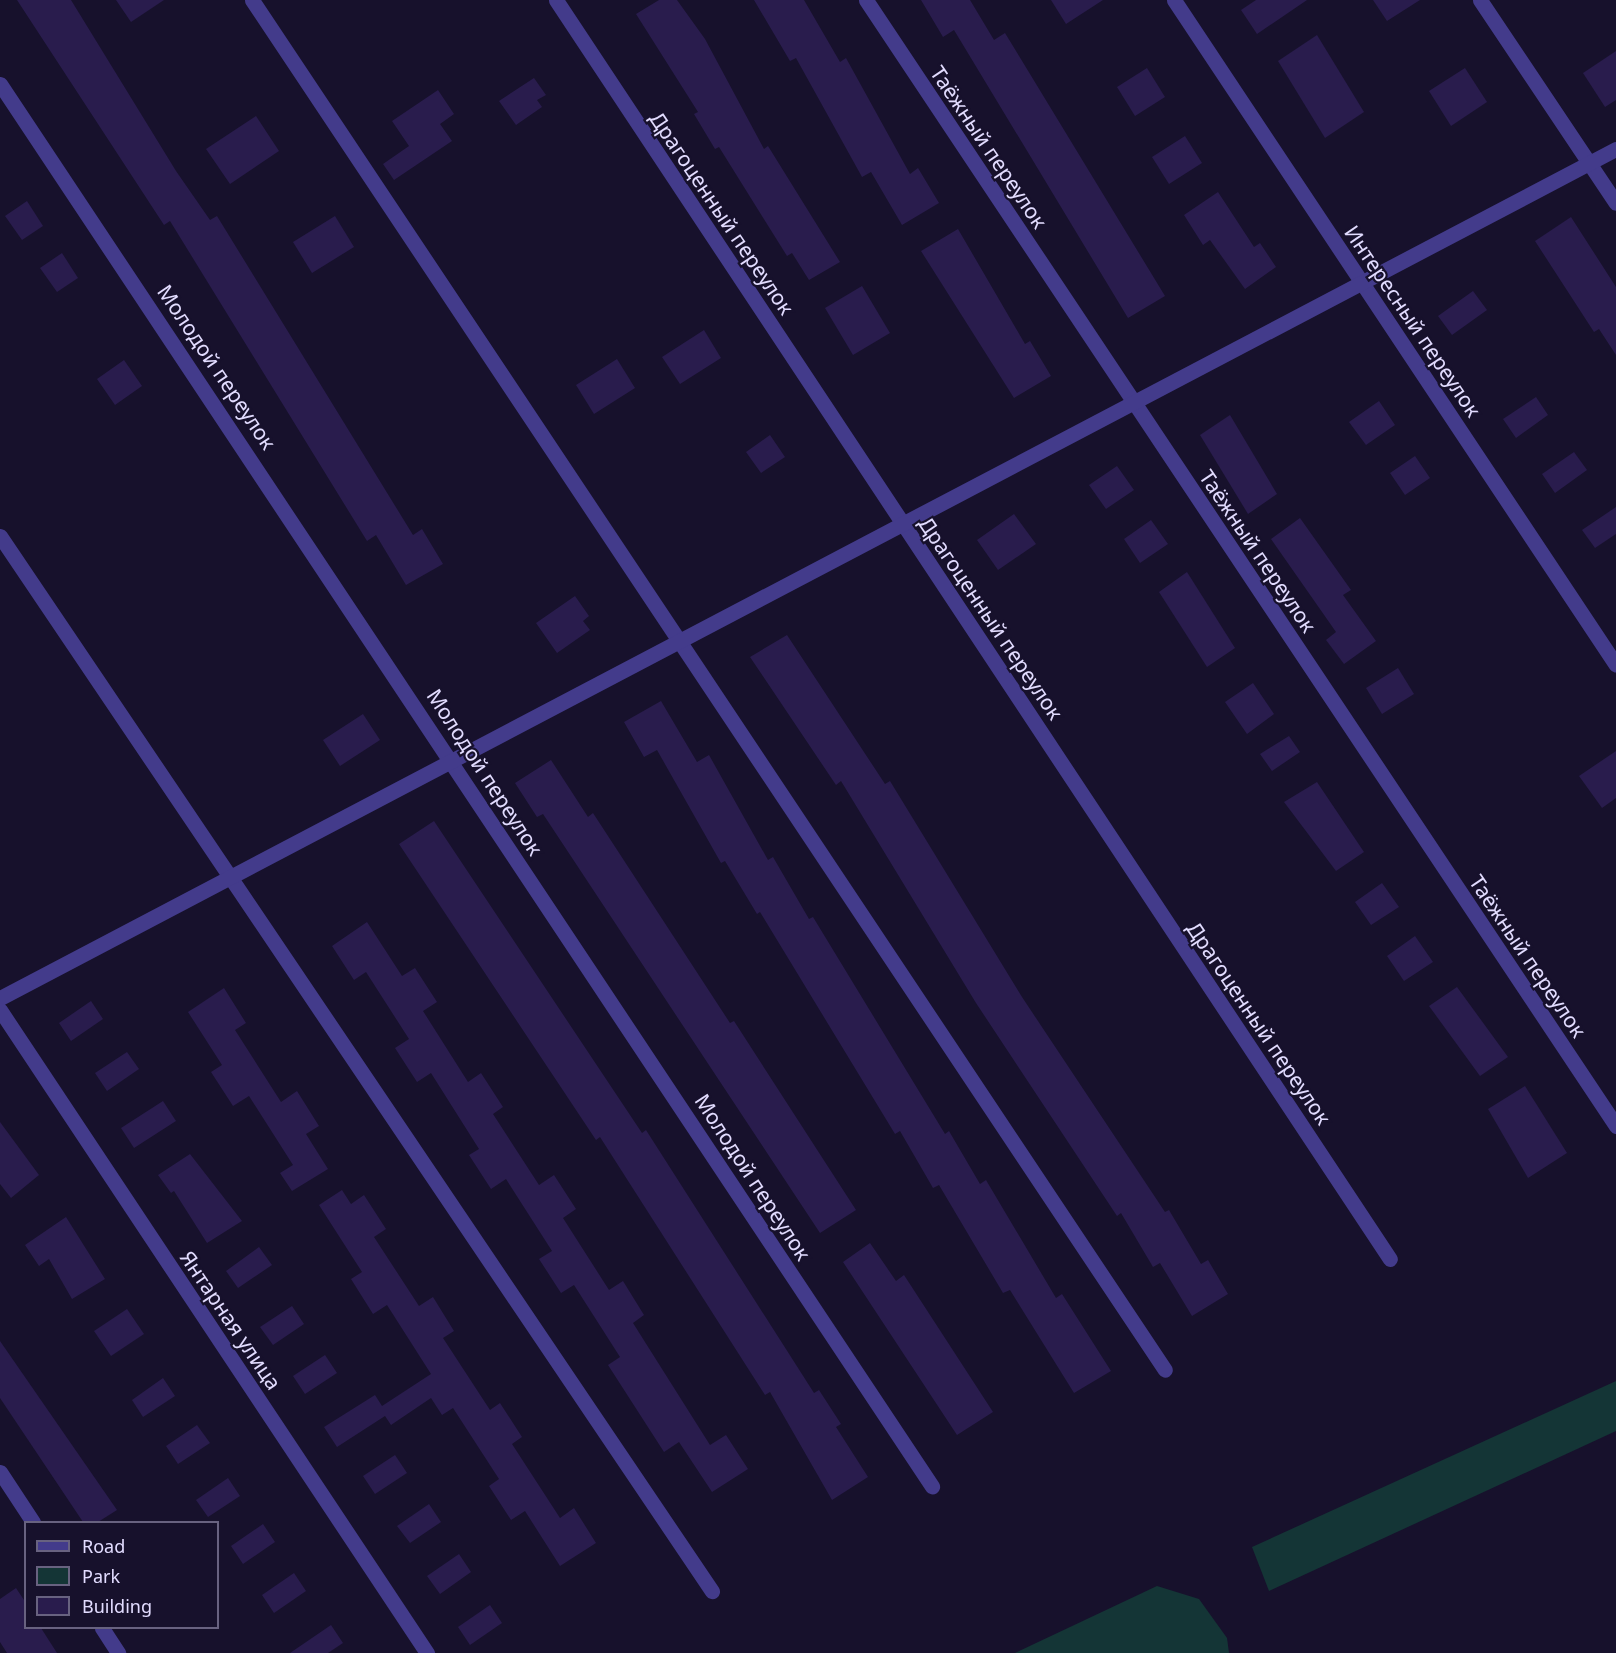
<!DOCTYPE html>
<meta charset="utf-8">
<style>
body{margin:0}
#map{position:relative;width:1616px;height:1653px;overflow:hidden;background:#17112c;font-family:"Noto Sans",sans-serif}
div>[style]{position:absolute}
.green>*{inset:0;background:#143536}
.building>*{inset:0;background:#291c4d}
.street>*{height:15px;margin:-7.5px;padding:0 7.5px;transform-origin:7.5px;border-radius:7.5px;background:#433b8b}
span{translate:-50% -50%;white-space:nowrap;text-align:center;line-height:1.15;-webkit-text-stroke:4.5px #17112c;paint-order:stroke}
.street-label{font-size:21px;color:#e2dcff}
.legend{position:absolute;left:24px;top:1521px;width:195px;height:108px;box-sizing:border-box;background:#17112c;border:2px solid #686280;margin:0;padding:8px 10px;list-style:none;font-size:18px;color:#e2dcff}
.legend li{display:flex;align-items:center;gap:12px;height:30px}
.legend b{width:30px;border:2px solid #686280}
</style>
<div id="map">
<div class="green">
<i style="clip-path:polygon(1616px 1381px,1616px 1431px,1269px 1591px,1252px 1547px)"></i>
<i style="clip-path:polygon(1157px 1586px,1199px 1599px,1227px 1638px,1229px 1653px,1015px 1653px)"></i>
</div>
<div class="building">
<i style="clip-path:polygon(17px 0,71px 0,176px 171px,210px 220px,217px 216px,413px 535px,422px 529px,443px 564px,406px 585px,376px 535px,367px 541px,170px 221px,164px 225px)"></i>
<i style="clip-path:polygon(116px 0,164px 0,131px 22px)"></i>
<i style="clip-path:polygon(659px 0,677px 0,705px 39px,764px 149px,768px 146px,840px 262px,809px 280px,792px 253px,787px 256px,719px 147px,715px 149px,694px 114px,698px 112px,636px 14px)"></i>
<i style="clip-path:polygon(754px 0,804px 0,840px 62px,846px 58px,910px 174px,918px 168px,939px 203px,902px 225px,871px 172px,862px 177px,796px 58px,790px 61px)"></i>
<i style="clip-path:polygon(921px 0,970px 0,994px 40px,1005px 33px,1165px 296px,1128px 318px,954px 30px,943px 37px)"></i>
<i style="clip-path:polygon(1051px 0,1103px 0,1066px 24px)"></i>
<i style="clip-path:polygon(1256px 0,1307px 0,1257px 34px,1241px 10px)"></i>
<i style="clip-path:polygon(1373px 0,1420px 0,1387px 21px)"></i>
<i style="clip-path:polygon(1317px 35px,1364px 112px,1325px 138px,1278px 61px)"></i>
<i style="clip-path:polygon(1616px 51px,1616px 100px,1605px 107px,1583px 73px)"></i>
<i style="clip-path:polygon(1147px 68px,1165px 97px,1135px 116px,1117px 87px)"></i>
<i style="clip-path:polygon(1465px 68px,1487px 102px,1451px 126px,1429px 91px)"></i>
<i style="clip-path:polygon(534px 78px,546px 95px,537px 100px,542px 107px,516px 125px,499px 101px)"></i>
<i style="clip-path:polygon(438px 90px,454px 114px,440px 124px,452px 141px,394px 180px,383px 164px,409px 146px,392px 121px)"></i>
<i style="clip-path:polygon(256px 116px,279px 151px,230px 184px,206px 149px)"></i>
<i style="clip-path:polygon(1185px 136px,1202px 163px,1169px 184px,1152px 157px)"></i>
<i style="clip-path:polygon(1218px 192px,1254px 247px,1260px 243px,1276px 267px,1245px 289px,1210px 240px,1203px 245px,1184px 215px)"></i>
<i style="clip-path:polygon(27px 201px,43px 226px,22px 240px,5px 216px)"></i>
<i style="clip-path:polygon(335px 216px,354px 247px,312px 273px,293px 242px)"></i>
<i style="clip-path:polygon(1571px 217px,1616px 287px,1616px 355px,1599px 329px,1594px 332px,1535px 241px)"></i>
<i style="clip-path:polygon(958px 229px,1025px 344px,1030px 341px,1051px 376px,1014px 398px,921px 251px)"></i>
<i style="clip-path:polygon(62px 253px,78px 278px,57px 292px,40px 268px)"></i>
<i style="clip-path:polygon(862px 286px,890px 333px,853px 355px,825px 308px)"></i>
<i style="clip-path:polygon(1473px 291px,1487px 310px,1452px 335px,1438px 316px)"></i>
<i style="clip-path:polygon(704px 330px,721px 358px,680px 384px,662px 357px)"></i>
<i style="clip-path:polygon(617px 359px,635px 388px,594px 414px,576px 385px)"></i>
<i style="clip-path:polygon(124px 360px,142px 386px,115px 405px,97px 379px)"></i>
<i style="clip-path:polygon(1536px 397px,1548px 415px,1516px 438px,1503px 419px)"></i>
<i style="clip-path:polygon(1379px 401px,1395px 425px,1366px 445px,1349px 422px)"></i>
<i style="clip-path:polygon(1230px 415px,1277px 494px,1248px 514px,1200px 435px)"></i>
<i style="clip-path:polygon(770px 435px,785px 457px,761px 473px,746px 452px)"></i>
<i style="clip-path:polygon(1574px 452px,1587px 470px,1555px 493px,1542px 474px)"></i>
<i style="clip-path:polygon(1415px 456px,1430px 478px,1405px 495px,1390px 473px)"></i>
<i style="clip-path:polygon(1117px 466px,1134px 490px,1106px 509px,1089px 485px)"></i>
<i style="clip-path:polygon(1616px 507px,1616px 534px,1595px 548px,1582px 530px)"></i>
<i style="clip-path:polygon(1014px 514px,1036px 544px,998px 570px,977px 540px)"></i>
<i style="clip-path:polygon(1300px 518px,1351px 590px,1343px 595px,1376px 641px,1344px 664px,1326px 640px,1336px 632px,1271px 539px)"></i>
<i style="clip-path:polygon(1151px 520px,1168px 544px,1140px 563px,1124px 539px)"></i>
<i style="clip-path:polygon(1187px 572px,1235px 648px,1207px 667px,1159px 592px)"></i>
<i style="clip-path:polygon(575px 596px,589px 616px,583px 621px,590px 630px,557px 653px,536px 623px)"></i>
<i style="clip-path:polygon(787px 635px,885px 784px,890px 781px,1022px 997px,1165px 1212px,1169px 1210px,1201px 1264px,1208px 1260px,1228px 1294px,1192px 1316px,1160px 1263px,1153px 1267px,1121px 1213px,1117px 1216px,976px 1003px,841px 781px,836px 785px,750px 657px)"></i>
<i style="clip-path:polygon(1398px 668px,1414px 694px,1382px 714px,1366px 688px)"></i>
<i style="clip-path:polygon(1253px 683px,1274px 714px,1247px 734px,1225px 702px)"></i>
<i style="clip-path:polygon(661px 701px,697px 762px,709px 755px,768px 860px,773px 857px,809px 919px,813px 917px,945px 1134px,949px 1131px,980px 1184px,986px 1180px,1056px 1298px,1062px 1294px,1111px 1371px,1074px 1393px,1010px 1290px,1003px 1293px,939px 1185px,933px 1188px,900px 1131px,895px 1134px,760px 912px,757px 914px,725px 861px,721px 863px,657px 750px,644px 757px,624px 722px)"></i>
<i style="clip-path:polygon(363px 714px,380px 740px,340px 766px,323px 740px)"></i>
<i style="clip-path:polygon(1289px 736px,1300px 752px,1272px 771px,1260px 754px)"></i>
<i style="clip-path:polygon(1616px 751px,1616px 798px,1602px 808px,1579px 776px)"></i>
<i style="clip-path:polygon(551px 760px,588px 817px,593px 813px,730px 1023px,734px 1021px,856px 1210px,820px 1233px,543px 814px,537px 817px,515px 783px)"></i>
<i style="clip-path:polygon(1317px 782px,1364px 852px,1336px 871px,1284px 802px)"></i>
<i style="clip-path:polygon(434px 821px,642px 1133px,646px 1130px,814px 1393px,819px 1390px,841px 1424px,836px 1427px,868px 1477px,832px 1500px,770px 1392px,765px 1395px,600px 1137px,596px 1140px,399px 844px)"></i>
<i style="clip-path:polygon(1382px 883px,1399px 907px,1371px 925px,1355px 902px)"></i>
<i style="clip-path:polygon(367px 922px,402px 976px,415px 968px,437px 1002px,423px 1011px,468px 1082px,481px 1073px,503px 1107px,493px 1114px,539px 1185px,554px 1175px,576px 1209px,563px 1218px,609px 1290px,623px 1281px,644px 1315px,633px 1323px,710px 1445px,726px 1435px,748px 1469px,712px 1492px,679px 1442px,664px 1452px,608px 1365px,620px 1357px,574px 1285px,561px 1293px,539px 1259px,552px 1251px,506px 1179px,491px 1189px,469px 1155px,479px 1149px,431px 1073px,417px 1082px,395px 1048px,409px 1039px,366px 972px,354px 980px,332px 946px)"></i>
<i style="clip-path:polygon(1415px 936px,1433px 962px,1404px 981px,1387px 956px)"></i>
<i style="clip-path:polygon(1457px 987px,1508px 1057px,1480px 1076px,1429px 1006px)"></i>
<i style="clip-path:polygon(224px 988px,246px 1023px,235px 1030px,281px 1102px,297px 1091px,319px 1126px,306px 1134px,328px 1169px,292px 1191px,280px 1173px,293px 1165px,249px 1096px,233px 1106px,211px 1072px,222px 1065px,188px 1012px)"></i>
<i style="clip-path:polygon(91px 1001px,103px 1019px,71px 1041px,59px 1023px)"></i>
<i style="clip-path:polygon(127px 1052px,139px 1069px,107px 1091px,95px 1073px)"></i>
<i style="clip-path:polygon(1525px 1086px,1567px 1153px,1528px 1178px,1488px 1109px)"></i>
<i style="clip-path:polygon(163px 1101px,176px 1121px,134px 1148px,121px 1128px)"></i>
<i style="clip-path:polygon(0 1122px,39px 1175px,11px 1198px,0 1184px)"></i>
<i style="clip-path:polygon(190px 1154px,242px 1221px,207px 1243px,174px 1191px,171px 1193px,158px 1175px)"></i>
<i style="clip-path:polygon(342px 1190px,351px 1204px,364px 1195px,386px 1229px,374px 1237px,419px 1306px,433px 1297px,454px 1331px,443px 1338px,490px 1410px,500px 1403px,522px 1437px,512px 1444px,560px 1518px,574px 1508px,596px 1543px,560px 1566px,525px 1511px,511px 1520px,489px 1486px,499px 1479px,453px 1408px,442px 1415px,431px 1398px,391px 1425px,385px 1416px,337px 1447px,324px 1427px,375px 1395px,382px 1406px,431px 1374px,387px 1305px,373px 1314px,351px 1279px,362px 1272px,319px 1205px)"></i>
<i style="clip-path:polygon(66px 1217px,105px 1279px,72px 1299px,49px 1259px,39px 1266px,25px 1245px)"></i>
<i style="clip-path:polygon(870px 1243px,896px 1281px,904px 1275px,993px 1412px,957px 1435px,843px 1262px)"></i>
<i style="clip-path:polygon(259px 1247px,272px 1265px,238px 1288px,226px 1271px)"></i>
<i style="clip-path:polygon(292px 1306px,304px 1324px,273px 1345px,260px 1327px)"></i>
<i style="clip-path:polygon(127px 1309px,144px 1334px,111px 1356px,94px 1331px)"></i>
<i style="clip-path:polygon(0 1341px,117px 1510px,98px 1522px,83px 1522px,0 1398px)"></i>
<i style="clip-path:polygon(325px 1355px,337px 1373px,305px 1394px,293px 1376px)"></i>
<i style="clip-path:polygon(163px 1378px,175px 1396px,143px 1417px,132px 1400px)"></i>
<i style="clip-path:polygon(197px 1425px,210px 1443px,178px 1464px,166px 1446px)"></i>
<i style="clip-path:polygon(395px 1455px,407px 1473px,375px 1494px,363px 1476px)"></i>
<i style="clip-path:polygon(228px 1478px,240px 1496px,208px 1517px,196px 1500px)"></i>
<i style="clip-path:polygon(429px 1504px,441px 1522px,410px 1543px,397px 1526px)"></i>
<i style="clip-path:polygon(263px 1524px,275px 1542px,243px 1564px,231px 1546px)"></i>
<i style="clip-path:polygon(459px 1554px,471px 1572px,440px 1594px,427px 1576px)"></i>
<i style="clip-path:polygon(294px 1573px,306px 1591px,274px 1613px,262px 1595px)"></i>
<i style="clip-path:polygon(16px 1588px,26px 1603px,26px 1628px,41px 1628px,57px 1653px,7px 1653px,0 1642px,0 1599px)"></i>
<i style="clip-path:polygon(490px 1605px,502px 1623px,470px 1645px,458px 1627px)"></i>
<i style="clip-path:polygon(331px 1625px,343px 1643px,328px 1653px,290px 1653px)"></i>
</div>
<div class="street">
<i style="left:252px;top:0;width:1646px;rotate:56.32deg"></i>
<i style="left:556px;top:0;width:1510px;rotate:56.48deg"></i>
<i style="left:866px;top:0;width:1353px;rotate:56.33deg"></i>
<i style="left:1174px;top:0;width:798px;rotate:56.39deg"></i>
<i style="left:1480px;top:0;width:244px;rotate:56.2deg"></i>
<i style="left:0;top:84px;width:1684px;rotate:56.39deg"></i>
<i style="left:0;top:536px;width:1273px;rotate:55.99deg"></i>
<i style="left:0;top:998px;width:1825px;rotate:-27.72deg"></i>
<i style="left:0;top:1010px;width:772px;rotate:56.41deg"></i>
<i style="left:0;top:1472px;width:60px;rotate:56.6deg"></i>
<i style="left:102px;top:1628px;width:30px;rotate:57deg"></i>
</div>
<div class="street-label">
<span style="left:989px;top:147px;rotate:56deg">Таёжный переулок</span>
<span style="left:722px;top:213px;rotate:56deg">Драгоценный переулок</span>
<span style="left:1413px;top:321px;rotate:56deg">Интересный переулок</span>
<span style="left:217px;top:367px;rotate:56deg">Молодой переулок</span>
<span style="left:1258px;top:551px;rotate:56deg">Таёжный переулок</span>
<span style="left:991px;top:618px;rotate:56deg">Драгоценный переулок</span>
<span style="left:485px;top:772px;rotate:57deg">Молодой переулок</span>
<span style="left:1528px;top:956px;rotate:56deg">Таёжный переулок</span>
<span style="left:1259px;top:1023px;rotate:56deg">Драгоценный переулок</span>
<span style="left:753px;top:1177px;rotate:57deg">Молодой переулок</span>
<span style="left:231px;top:1320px;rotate:56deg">Янтарная улица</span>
</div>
<ul class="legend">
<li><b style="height:8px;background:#433b8b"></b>Road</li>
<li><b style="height:16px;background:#143536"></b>Park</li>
<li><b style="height:16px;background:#291c4d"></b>Building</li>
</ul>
</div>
